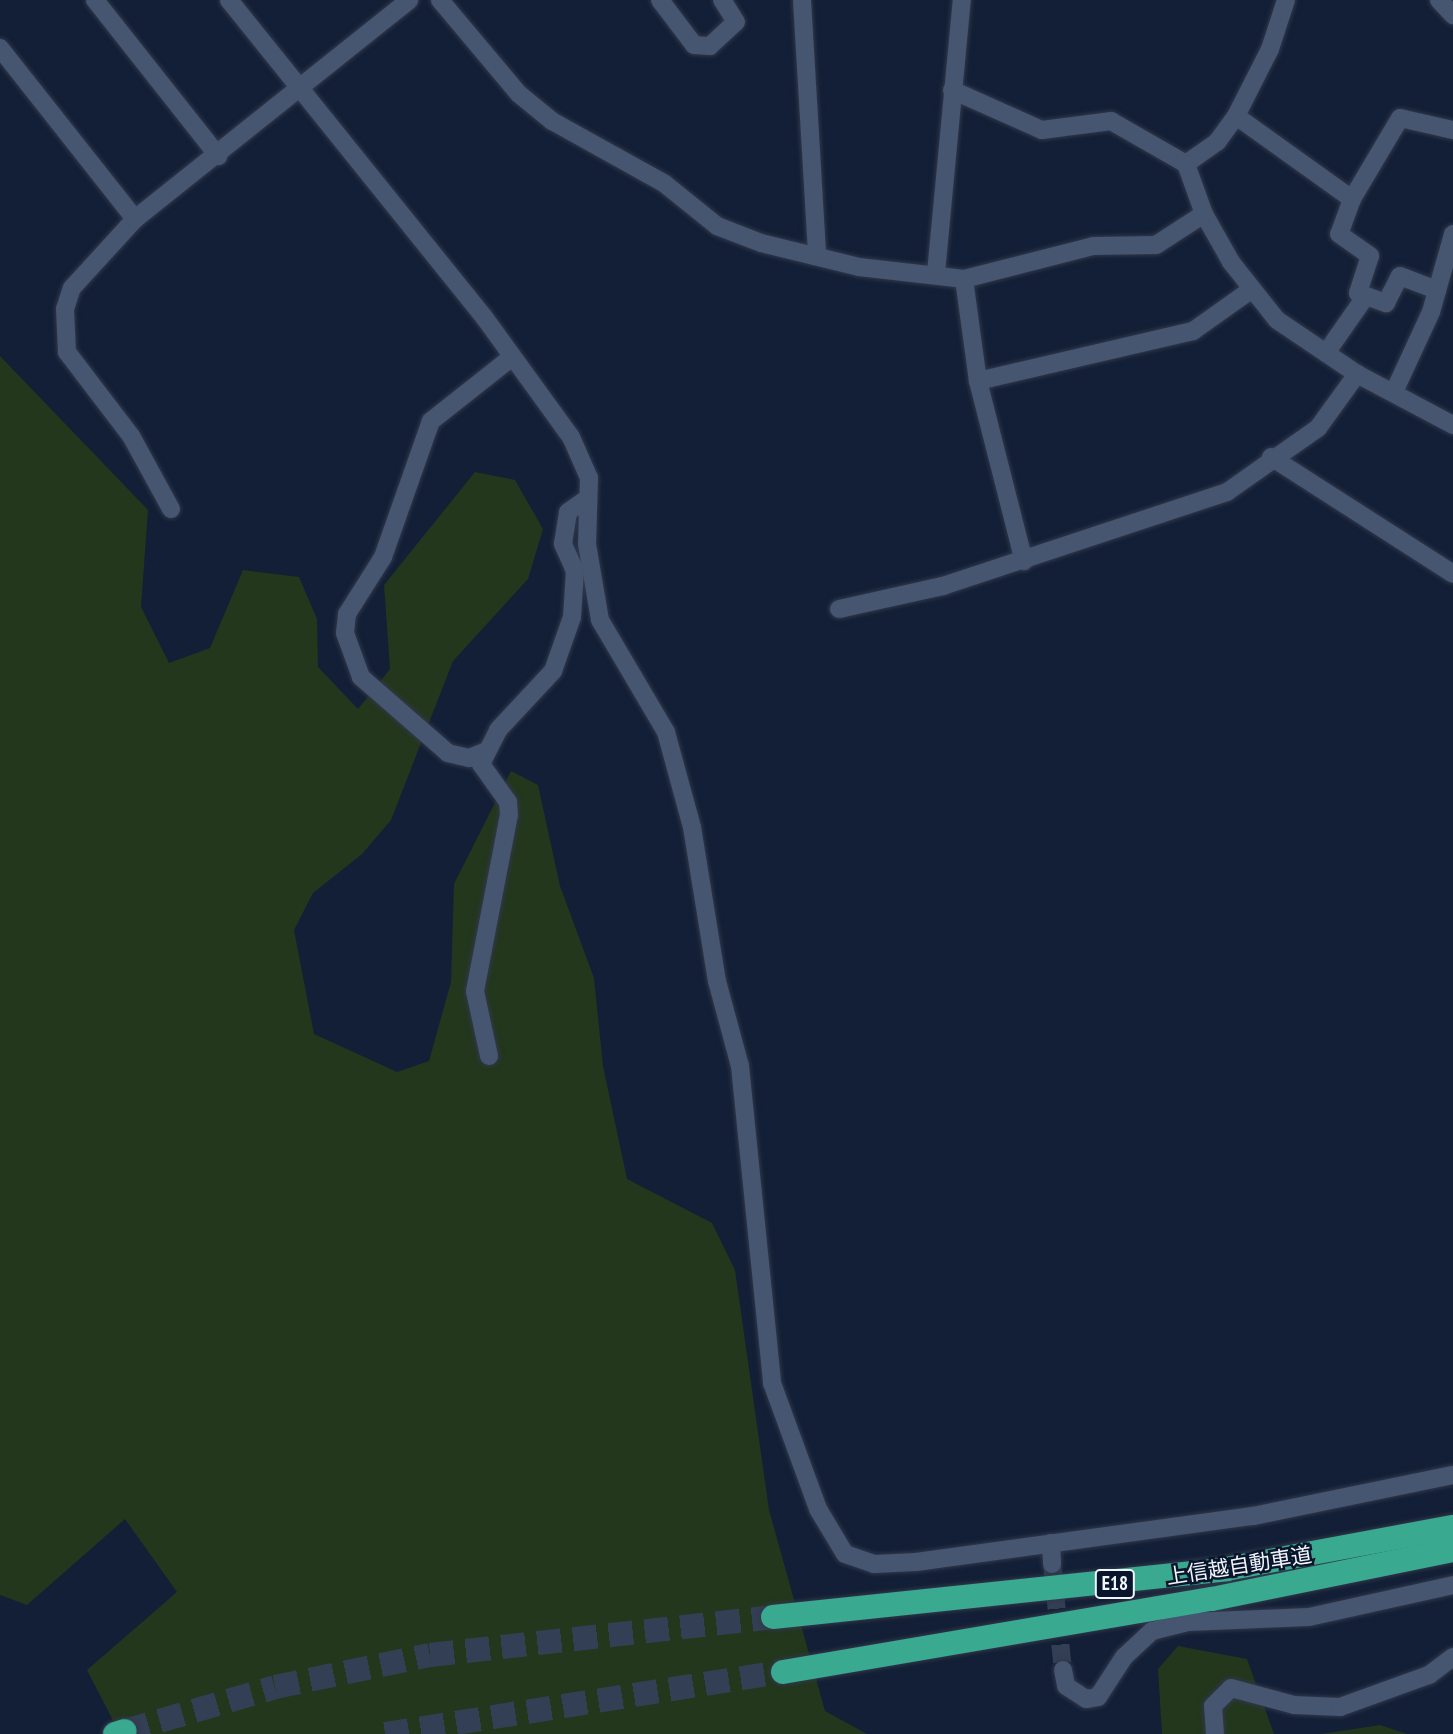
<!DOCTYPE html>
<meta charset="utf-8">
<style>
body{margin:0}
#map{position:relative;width:1453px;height:1734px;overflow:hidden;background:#121f36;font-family:"PT Sans Narrow","Noto Sans JP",sans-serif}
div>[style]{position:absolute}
.green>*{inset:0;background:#23371d}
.minor-tunnel>*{height:18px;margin-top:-9px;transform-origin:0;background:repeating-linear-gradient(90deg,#333f54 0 18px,transparent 0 27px)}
.highway-tunnel>*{height:24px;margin-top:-12px;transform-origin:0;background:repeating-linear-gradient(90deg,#333f54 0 24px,transparent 0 36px)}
.roads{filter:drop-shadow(0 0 2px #31374a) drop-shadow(0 0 2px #31374a)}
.minor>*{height:18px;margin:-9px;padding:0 9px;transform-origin:9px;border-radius:9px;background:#465570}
.highway>*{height:24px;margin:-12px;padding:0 12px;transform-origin:12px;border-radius:12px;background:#39a990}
span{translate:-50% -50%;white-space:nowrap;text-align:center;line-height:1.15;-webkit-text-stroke:5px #09152c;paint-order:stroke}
.shield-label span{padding:2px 5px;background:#09152c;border:2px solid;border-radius:5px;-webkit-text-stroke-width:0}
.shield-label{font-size:19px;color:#f1f5fc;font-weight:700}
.street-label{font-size:21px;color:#f1f5fc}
</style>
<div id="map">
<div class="green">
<i style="clip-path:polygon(0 356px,148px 510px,141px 607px,169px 663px,210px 648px,243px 570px,299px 577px,317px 619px,318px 667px,358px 709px,390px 669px,384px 585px,475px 472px,515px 480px,543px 529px,528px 579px,453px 661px,391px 820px,362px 854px,313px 893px,294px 930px,314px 1034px,397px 1072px,429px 1061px,451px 982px,454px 884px,511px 771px,538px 785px,560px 886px,594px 978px,603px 1066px,627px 1179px,712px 1223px,735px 1270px,769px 1510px,825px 1711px,867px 1734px,120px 1734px,87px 1670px,177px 1592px,125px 1519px,27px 1605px,0 1595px)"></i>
<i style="clip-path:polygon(1178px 1646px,1247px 1659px,1274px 1734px,1162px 1734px,1158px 1669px)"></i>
<i style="clip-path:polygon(1380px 1725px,1407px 1734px,1321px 1734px)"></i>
</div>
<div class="minor-tunnel">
<i style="left:1052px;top:1564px;width:107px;rotate:84.1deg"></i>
</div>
<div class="highway-tunnel">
<i style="left:125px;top:1731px;width:156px;rotate:-16.3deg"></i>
<i style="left:275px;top:1687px;width:158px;rotate:-11.7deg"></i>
<i style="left:430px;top:1655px;width:345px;rotate:-6.3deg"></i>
<i style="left:385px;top:1734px;width:403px;rotate:-8.9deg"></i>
</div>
<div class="roads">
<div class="minor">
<i style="left:95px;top:0;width:199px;rotate:51.7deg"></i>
<i style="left:229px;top:0;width:407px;rotate:51.2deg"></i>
<i style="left:484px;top:317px;width:148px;rotate:54.1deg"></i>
<i style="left:571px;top:437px;width:45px;rotate:66.3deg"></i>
<i style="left:589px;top:478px;width:66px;rotate:91.7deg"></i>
<i style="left:587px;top:544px;width:77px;rotate:80.3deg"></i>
<i style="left:600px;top:620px;width:130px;rotate:59.5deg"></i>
<i style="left:666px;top:732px;width:98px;rotate:74.7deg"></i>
<i style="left:692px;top:827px;width:156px;rotate:80.8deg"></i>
<i style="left:717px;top:981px;width:88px;rotate:74.9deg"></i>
<i style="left:740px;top:1066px;width:319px;rotate:84.2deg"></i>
<i style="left:772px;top:1383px;width:134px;rotate:69.9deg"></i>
<i style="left:818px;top:1509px;width:52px;rotate:59deg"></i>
<i style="left:845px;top:1554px;width:31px;rotate:19deg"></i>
<i style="left:874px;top:1564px;width:42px;rotate:-2.7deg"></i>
<i style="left:916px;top:1562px;width:340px;rotate:-7.8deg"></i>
<i style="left:1253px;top:1516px;width:204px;rotate:-11.6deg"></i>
<i style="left:440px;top:0;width:123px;rotate:50deg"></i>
<i style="left:519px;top:94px;width:43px;rotate:39.3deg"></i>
<i style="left:552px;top:121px;width:129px;rotate:29.1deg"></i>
<i style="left:665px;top:184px;width:67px;rotate:38.9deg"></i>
<i style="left:717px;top:226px;width:47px;rotate:21.1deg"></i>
<i style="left:761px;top:243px;width:101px;rotate:13.8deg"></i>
<i style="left:859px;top:267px;width:106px;rotate:6.5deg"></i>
<i style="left:964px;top:279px;width:133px;rotate:-14.3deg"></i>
<i style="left:1093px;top:246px;width:63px;rotate:-0.9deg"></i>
<i style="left:1156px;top:245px;width:57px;rotate:-32.9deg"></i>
<i style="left:660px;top:0;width:56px;rotate:52.9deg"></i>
<i style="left:694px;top:45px;width:16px;rotate:4deg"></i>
<i style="left:710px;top:46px;width:35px;rotate:-43deg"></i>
<i style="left:736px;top:22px;width:26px;rotate:-122deg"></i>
<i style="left:802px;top:0;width:256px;rotate:86.6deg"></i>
<i style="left:1286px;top:0;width:52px;rotate:108.1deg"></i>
<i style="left:1270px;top:49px;width:75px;rotate:116.9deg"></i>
<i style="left:1236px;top:116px;width:32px;rotate:126deg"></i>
<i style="left:1217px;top:142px;width:38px;rotate:145deg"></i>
<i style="left:1186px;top:164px;width:53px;rotate:70.2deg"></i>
<i style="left:1204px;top:214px;width:55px;rotate:60.6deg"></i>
<i style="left:1231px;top:262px;width:74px;rotate:51.6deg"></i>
<i style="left:1277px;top:320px;width:97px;rotate:34deg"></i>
<i style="left:1357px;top:374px;width:109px;rotate:28deg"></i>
<i style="left:1439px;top:0;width:21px;rotate:47deg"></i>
<i style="left:0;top:48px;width:218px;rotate:51.7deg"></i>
<i style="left:952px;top:90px;width:98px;rotate:24deg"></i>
<i style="left:1042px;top:130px;width:70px;rotate:-7.4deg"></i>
<i style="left:1111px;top:121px;width:86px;rotate:29.8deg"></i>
<i style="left:1236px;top:116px;width:143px;rotate:35.6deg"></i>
<i style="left:1352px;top:199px;width:94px;rotate:-59.3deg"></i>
<i style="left:1400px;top:118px;width:54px;rotate:12.8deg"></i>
<i style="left:1352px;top:199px;width:37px;rotate:110deg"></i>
<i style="left:1339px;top:234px;width:38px;rotate:35deg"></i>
<i style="left:1370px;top:256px;width:39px;rotate:108deg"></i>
<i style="left:1358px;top:293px;width:30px;rotate:20deg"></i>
<i style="left:1386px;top:303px;width:30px;rotate:-63deg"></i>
<i style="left:1400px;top:276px;width:40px;rotate:21deg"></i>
<i style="left:936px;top:273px;width:274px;rotate:-84.6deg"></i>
<i style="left:964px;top:279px;width:103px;rotate:82.2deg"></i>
<i style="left:978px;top:381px;width:186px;rotate:75.7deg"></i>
<i style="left:1326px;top:353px;width:68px;rotate:-55.1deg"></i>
<i style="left:978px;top:381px;width:221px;rotate:-13.1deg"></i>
<i style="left:1193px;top:331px;width:72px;rotate:-35.4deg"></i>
<i style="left:1394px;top:392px;width:88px;rotate:-65.2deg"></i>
<i style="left:1431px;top:312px;width:81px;rotate:-74.2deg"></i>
<i style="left:1271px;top:457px;width:216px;rotate:32.7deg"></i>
<i style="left:171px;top:509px;width:83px;rotate:-118.7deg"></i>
<i style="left:131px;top:436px;width:106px;rotate:-127.3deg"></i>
<i style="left:67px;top:352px;width:43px;rotate:-92.7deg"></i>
<i style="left:65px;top:309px;width:22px;rotate:-72deg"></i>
<i style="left:72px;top:288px;width:93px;rotate:-47.6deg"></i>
<i style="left:135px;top:219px;width:351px;rotate:-38.6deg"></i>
<i style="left:839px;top:609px;width:107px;rotate:-12.5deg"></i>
<i style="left:943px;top:586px;width:299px;rotate:-18.3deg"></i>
<i style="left:1227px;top:492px;width:111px;rotate:-35.1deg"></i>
<i style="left:1318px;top:428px;width:67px;rotate:-54.2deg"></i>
<i style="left:484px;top:752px;width:16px;rotate:158deg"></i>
<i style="left:469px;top:758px;width:22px;rotate:-167deg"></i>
<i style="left:448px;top:753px;width:116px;rotate:-138.9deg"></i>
<i style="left:361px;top:677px;width:47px;rotate:-110deg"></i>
<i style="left:345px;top:633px;width:19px;rotate:-84deg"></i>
<i style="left:347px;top:614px;width:67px;rotate:-57.7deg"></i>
<i style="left:383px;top:557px;width:144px;rotate:-70.6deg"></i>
<i style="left:431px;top:421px;width:103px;rotate:-38.3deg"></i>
<i style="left:489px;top:1056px;width:66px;rotate:-102.2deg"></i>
<i style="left:475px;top:991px;width:179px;rotate:-79.1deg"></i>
<i style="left:509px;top:815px;width:13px;rotate:-94deg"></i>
<i style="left:508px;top:802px;width:47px;rotate:-125.4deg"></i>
<i style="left:481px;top:764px;width:38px;rotate:-63deg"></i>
<i style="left:498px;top:730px;width:81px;rotate:-47deg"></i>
<i style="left:553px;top:671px;width:57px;rotate:-70.6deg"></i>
<i style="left:572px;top:617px;width:46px;rotate:-86.3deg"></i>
<i style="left:575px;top:571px;width:30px;rotate:-114deg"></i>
<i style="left:563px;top:544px;width:32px;rotate:-81deg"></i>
<i style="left:568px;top:512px;width:19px;rotate:-35deg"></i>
<i style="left:1051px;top:1543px;width:21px;rotate:87deg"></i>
<i style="left:1063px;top:1670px;width:16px;rotate:79deg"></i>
<i style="left:1066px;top:1686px;width:24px;rotate:33deg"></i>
<i style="left:1086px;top:1699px;width:12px;rotate:-9deg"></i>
<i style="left:1098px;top:1697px;width:48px;rotate:-57deg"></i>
<i style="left:1124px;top:1657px;width:38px;rotate:-43deg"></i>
<i style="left:1152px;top:1631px;width:37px;rotate:-14deg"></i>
<i style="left:1188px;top:1622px;width:121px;rotate:-2.4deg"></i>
<i style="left:1309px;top:1617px;width:148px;rotate:-12.5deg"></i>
<i style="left:1215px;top:1734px;width:28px;rotate:-94deg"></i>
<i style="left:1213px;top:1706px;width:25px;rotate:-45deg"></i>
<i style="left:1231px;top:1688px;width:65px;rotate:15.1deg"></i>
<i style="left:1294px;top:1705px;width:46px;rotate:2.5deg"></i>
<i style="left:1340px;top:1707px;width:95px;rotate:-19.8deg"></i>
<i style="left:1429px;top:1675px;width:30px;rotate:-37deg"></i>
</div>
<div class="highway">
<i style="left:773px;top:1617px;width:456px;rotate:-6deg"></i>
<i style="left:1226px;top:1569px;width:231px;rotate:-10.5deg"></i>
<i style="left:783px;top:1672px;width:435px;rotate:-9.7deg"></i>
<i style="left:1212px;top:1599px;width:246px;rotate:-11.5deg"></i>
<i style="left:115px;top:1734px;width:10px;rotate:-17deg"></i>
</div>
</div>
<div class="shield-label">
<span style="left:1115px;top:1584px">E18</span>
</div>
<div class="street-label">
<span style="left:1239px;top:1566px;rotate:-9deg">上信越自動車道</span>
</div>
</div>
